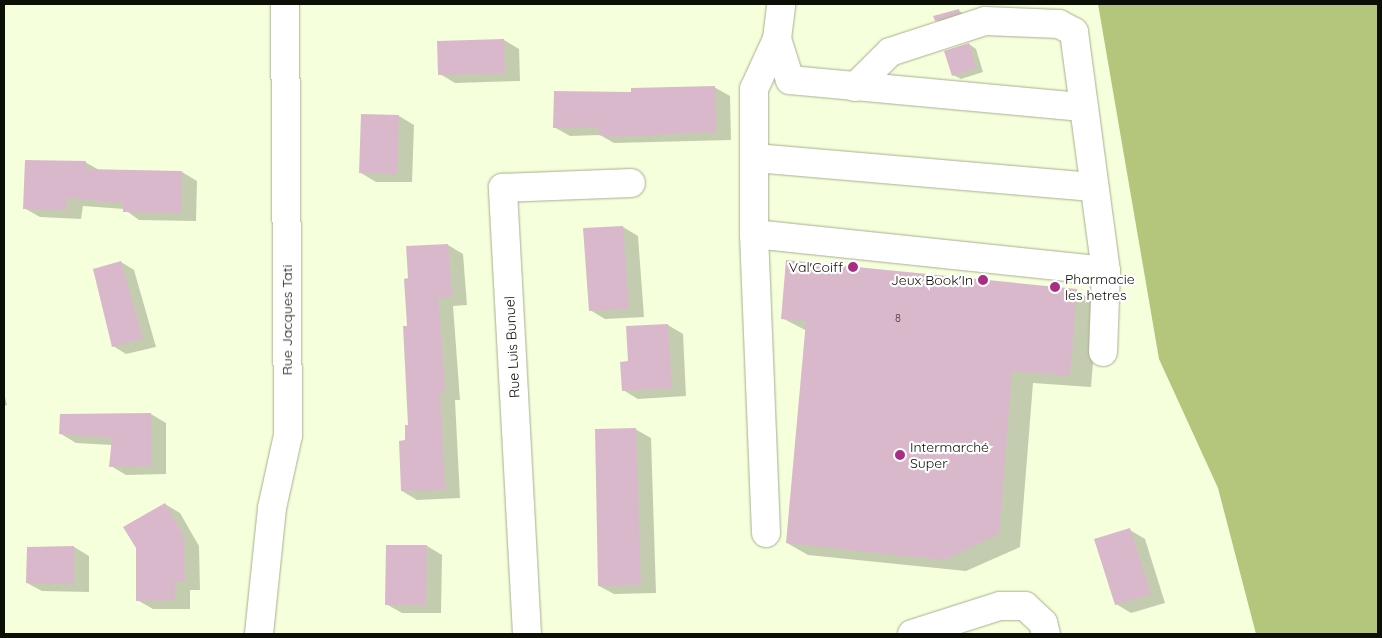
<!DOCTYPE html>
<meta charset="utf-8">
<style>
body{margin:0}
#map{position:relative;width:1382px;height:638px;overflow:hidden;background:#f5ffdc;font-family:Quicksand,sans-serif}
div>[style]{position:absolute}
.forest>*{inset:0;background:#b3c67c}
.shadow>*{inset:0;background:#0003}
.building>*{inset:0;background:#dab8cc}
.roads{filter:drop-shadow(0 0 1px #a7b08f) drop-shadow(0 0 1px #a7b08f)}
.minor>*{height:28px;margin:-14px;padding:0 14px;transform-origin:14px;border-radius:14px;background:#fff}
.dots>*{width:14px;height:14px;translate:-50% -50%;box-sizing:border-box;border:2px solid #fff;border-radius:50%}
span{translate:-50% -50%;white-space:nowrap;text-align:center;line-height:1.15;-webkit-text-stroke:4.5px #fff;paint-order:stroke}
.number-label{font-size:11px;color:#403937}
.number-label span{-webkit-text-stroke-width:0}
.poi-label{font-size:14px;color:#0c0f05}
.right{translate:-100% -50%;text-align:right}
.left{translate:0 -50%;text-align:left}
.street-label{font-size:14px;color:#0c0f05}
.frame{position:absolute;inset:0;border:5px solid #0c0f05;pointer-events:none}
</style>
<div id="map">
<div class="forest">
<i style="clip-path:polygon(1098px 4px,1378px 4px,1378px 634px,1256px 634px,1218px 488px,1159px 359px)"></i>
</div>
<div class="shadow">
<i style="clip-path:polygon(959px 11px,966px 15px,943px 25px,936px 20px)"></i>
<i style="clip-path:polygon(504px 40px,519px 49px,520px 81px,455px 83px,440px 74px)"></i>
<i style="clip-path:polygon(969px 44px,976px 49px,983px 72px,961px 79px,953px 75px)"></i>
<i style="clip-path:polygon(714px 87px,730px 96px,731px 140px,614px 143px,600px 135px,570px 136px,554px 127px,632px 93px)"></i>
<i style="clip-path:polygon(399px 116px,414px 125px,412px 182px,376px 182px,361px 173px)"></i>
<i style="clip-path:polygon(85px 162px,101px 171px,182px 172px,197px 181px,196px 221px,139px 220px,124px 209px,83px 206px,81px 219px,40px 217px,24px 208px)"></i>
<i style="clip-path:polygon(623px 227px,638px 236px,644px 317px,605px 319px,590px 310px)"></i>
<i style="clip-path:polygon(448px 245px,463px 254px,467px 305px,453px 306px,460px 400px,455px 400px,460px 498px,417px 500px,402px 491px,410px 426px,408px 247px)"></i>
<i style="clip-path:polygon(121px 262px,134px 270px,156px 347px,126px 354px,113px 346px)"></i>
<i style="clip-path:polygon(1076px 291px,1098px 303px,1091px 387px,1033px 383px,1020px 547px,966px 571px,808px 555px,787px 543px,807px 331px,782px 318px)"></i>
<i style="clip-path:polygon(668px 325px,683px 334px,686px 396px,638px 399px,623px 390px,629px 362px)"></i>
<i style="clip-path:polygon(4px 393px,7px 405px,4px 406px)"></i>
<i style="clip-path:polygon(151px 414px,166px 423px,166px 474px,126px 475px,111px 466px,113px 445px,76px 443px,61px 434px,61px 415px)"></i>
<i style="clip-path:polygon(635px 429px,651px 438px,656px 593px,614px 594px,599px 586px)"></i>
<i style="clip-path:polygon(165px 504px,180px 513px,199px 546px,200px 590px,190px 590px,190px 609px,153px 609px,137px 600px)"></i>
<i style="clip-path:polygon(1130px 530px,1145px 539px,1165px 603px,1131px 613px,1116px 604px)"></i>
<i style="clip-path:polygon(427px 546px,442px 555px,441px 613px,402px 613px,386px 604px)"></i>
<i style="clip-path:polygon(74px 547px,89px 556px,89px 592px,42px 591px,27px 583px,29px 548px)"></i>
</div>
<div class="building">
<i style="clip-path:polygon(959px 9px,960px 13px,935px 21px,933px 16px)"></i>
<i style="clip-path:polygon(504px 39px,505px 73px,438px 75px,437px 41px)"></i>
<i style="clip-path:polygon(969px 43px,976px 68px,952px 76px,944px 51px)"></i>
<i style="clip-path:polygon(715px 86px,716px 132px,612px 137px,598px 135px,599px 127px,553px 128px,554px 91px,631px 92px,631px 88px)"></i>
<i style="clip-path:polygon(361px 114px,399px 115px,397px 174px,359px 173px)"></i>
<i style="clip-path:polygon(25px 160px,86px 161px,85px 169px,182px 171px,181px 213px,123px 212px,123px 203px,67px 198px,66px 210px,23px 209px)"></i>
<i style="clip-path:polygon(623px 226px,629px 309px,589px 311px,583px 228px)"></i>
<i style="clip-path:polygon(448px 244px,452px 297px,438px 298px,445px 392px,440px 392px,445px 490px,401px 491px,399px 441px,405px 440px,405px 425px,408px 425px,403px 326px,407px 326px,404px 279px,408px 278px,406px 246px)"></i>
<i style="clip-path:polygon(786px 260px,1077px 289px,1070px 376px,1012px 371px,999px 534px,944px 560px,786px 543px,806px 321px,781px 319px)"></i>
<i style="clip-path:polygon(121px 261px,143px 339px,112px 347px,93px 269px)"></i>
<i style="clip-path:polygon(668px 324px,672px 388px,622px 391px,620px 362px,628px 361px,626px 326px)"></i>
<i style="clip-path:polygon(151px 413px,151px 466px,109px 467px,112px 438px,59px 434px,60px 414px)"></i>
<i style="clip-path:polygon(636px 428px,641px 585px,598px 586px,595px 429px)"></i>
<i style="clip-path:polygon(165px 503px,184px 536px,185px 582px,175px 582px,175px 600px,136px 601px,136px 548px,123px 527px)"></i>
<i style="clip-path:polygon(1130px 528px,1151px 594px,1115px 605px,1094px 539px)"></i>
<i style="clip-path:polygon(386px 545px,427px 545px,426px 605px,385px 605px)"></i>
<i style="clip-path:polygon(74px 546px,74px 584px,26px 583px,27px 547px)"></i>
</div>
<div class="roads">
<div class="minor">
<i style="left:777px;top:39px;width:43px;rotate:72.4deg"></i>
<i style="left:790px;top:80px;width:294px;rotate:5.3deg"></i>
<i style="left:855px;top:87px;width:49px;rotate:-45deg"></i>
<i style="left:890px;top:52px;width:100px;rotate:-18.1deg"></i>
<i style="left:985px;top:21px;width:74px;rotate:2.3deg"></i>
<i style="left:1059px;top:24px;width:17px;rotate:28deg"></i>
<i style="left:1074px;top:32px;width:241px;rotate:82.4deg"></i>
<i style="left:1106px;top:271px;width:81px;rotate:92.1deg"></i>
<i style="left:755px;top:158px;width:339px;rotate:4.9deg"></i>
<i style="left:754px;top:234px;width:354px;rotate:6deg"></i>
<i style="left:766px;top:533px;width:299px;rotate:-92.3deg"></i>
<i style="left:754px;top:234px;width:145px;rotate:-90deg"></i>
<i style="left:754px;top:89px;width:55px;rotate:-65.3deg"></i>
<i style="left:777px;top:39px;width:35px;rotate:-83deg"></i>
<i style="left:259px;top:634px;width:127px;rotate:-84.1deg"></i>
<i style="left:272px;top:508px;width:75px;rotate:-77.6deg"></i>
<i style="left:288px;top:435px;width:431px;rotate:-90.4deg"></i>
<i style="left:527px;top:634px;width:447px;rotate:-93.1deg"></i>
<i style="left:503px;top:188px;width:128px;rotate:-2.2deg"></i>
<i style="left:912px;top:634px;width:92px;rotate:-17.7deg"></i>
<i style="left:1000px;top:606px;width:25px"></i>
<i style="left:1025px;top:606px;width:25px;rotate:43deg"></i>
<i style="left:1043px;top:623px;width:11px;rotate:75deg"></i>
</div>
</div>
<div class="dots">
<i style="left:853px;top:267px;background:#a72e83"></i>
<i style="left:983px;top:280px;background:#a72e83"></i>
<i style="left:1055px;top:287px;background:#a72e83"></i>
<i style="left:900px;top:455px;background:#a72e83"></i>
</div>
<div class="number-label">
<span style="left:898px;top:318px">8</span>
</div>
<div class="poi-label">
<span class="right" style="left:843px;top:267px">Val'Coiff</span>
<span class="left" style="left:1065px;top:287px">Pharmacie<br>les hetres</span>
<span class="right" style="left:973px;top:280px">Jeux Book'In</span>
<span class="left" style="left:910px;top:455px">Intermarché<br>Super</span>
</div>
<div class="street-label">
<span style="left:287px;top:320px;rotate:-90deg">Rue Jacques Tati</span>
<span style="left:512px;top:347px;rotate:-93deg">Rue Luis Bunuel</span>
</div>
<div class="frame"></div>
</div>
